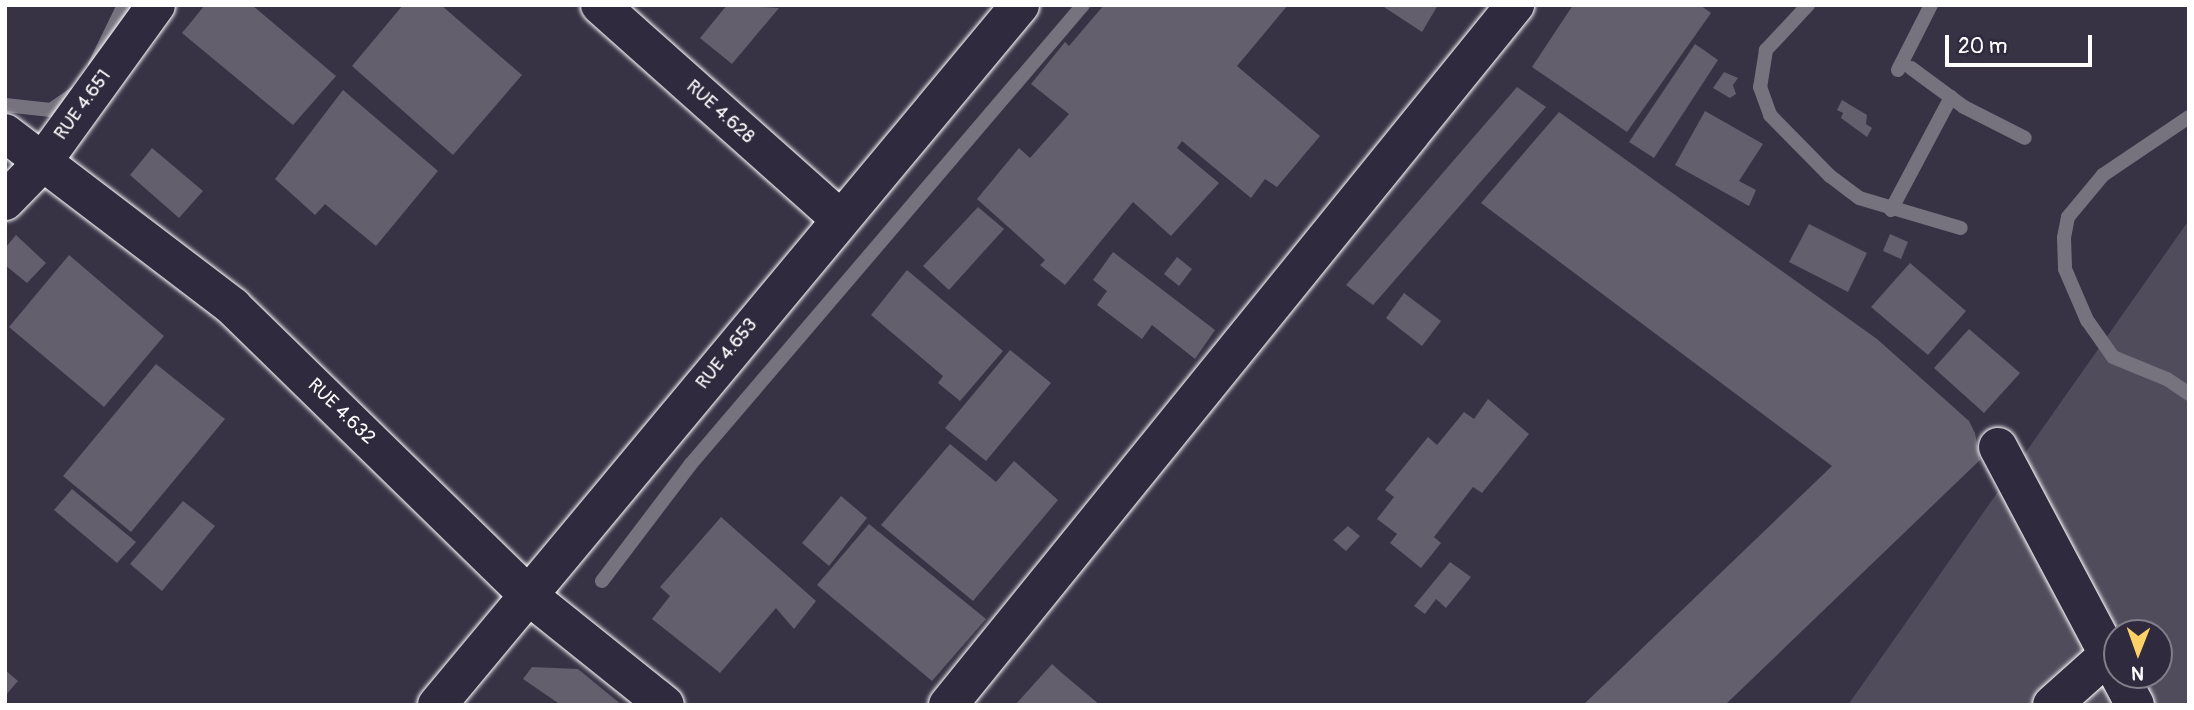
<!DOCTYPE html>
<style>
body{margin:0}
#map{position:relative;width:2194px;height:710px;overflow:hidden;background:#373345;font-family:Pangolin,sans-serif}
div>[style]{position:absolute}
.green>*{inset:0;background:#514c5c}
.stream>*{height:14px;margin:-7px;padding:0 7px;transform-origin:7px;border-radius:7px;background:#76737f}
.building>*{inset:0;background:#635f6d}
.roads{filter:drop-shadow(0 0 2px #fff) drop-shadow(0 0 2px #fff)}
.street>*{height:38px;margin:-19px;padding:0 19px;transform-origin:19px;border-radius:19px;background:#2f2a3d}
span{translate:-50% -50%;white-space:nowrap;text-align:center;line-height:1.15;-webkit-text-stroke:5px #2f2a3d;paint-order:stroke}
.street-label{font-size:19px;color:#fff}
.frame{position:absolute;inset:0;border:7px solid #fff;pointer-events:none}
.north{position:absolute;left:2103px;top:619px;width:70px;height:70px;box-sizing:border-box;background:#2f2a3d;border:2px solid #827f8b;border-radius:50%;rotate:181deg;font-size:19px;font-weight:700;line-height:28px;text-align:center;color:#fff}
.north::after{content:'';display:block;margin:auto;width:24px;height:32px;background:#ffd166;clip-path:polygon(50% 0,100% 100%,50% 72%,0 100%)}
.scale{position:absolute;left:1945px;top:35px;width:147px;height:32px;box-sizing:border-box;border:4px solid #fff;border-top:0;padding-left:9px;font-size:21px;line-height:24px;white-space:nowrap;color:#fff;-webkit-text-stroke:5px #2f2a3d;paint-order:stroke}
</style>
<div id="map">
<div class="green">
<i style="clip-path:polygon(evenodd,2189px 220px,2189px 705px,1848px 705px,2189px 220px,2117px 633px,2159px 633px,2159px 675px,2117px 675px,2117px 633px)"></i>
</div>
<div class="stream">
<i style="left:1808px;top:5px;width:62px;rotate:133deg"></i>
<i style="left:1766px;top:50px;width:37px;rotate:99deg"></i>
<i style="left:1760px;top:87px;width:30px;rotate:70deg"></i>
<i style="left:1770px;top:115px;width:86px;rotate:45.5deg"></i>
<i style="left:1830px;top:176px;width:36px;rotate:37deg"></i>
<i style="left:1859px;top:198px;width:106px;rotate:16.4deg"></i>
<i style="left:95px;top:65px;width:67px;rotate:-64.2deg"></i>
<i style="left:1911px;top:68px;width:66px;rotate:36.3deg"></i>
<i style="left:1964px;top:107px;width:68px;rotate:26.9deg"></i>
<i style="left:1898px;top:70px;width:73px;rotate:-63.1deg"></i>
<i style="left:5px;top:105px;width:46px;rotate:6.2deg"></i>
<i style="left:51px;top:110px;width:29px;rotate:-35deg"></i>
<i style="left:2189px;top:117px;width:104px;rotate:146deg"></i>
<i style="left:2103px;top:175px;width:55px;rotate:129.8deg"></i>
<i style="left:2068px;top:217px;width:21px;rotate:101deg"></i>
<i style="left:2064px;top:238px;width:31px;rotate:88deg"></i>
<i style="left:2065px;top:269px;width:56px;rotate:66.7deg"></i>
<i style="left:2087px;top:320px;width:45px;rotate:54.9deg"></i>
<i style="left:2113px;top:357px;width:58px;rotate:22.2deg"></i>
<i style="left:2167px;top:379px;width:27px;rotate:34deg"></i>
<i style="left:1891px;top:210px;width:128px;rotate:-62deg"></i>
<i style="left:602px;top:581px;width:146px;rotate:-52.8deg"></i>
<i style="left:690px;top:465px;width:605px;rotate:-49.49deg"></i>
</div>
<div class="building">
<i style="clip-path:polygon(205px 5px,252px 5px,336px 76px,293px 125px,182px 33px)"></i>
<i style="clip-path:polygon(403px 5px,441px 5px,522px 75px,453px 155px,352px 66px)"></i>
<i style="clip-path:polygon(727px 5px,779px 8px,732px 64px,700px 38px)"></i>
<i style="clip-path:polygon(1104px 5px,1288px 5px,1237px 66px,1320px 136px,1277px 187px,1265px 179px,1251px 198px,1182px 141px,1177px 148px,1219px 183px,1171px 236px,1133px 202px,1065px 285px,1040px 265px,1045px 260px,977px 199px,1019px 148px,1030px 158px,1069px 114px,1031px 84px,1065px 42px,1069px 46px)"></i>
<i style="clip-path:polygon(1381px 5px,1438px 5px,1422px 32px)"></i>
<i style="clip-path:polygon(1573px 5px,1700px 5px,1711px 13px,1627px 132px,1532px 67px)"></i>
<i style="clip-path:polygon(1695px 44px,1718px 60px,1654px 158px,1629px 142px)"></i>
<i style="clip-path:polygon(1724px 72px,1738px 78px,1733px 85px,1736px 94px,1730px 98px,1713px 88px)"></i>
<i style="clip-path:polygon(1517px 87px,1546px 107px,1373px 305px,1346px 285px)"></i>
<i style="clip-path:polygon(343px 90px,438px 171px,376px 246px,325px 204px,315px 215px,275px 179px)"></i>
<i style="clip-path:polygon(1842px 100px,1867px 115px,1866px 124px,1872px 128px,1867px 137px,1841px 118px,1843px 113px,1837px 110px)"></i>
<i style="clip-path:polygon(1705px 111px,1763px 144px,1739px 181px,1756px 190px,1749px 206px,1675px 165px)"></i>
<i style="clip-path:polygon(1559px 112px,1877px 339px,1969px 421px,1975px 433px,1980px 460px,1725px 705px,1583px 705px,1832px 466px,1481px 203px)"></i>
<i style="clip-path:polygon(152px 148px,203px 191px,179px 218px,130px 175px)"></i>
<i style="clip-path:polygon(978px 207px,1004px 229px,949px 290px,923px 266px)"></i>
<i style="clip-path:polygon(1809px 224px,1867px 253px,1848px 292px,1789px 262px)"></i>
<i style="clip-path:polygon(1890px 234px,1908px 242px,1901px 259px,1883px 251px)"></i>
<i style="clip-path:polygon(16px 235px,46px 263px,27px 283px,5px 265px,5px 248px)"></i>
<i style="clip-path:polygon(1113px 252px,1215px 330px,1195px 359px,1152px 325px,1142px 339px,1097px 305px,1107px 291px,1093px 280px)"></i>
<i style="clip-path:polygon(69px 255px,164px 336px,104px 407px,9px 327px)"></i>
<i style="clip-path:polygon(1177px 257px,1192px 269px,1179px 286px,1164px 274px)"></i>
<i style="clip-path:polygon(1910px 263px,1966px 311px,1928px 355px,1871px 307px)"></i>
<i style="clip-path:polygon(907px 270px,1003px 351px,960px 401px,938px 383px,943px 376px,871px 315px)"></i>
<i style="clip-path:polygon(1404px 293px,1441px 321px,1422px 346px,1386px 318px)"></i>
<i style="clip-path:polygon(1969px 329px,2020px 373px,1984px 413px,1934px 368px)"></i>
<i style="clip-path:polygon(1010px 350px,1051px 383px,986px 461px,945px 428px)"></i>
<i style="clip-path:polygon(156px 364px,225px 419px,131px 532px,63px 476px)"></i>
<i style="clip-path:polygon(1488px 399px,1529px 434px,1482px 493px,1473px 487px,1434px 537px,1441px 543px,1421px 568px,1390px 543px,1397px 534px,1377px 519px,1394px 497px,1385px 490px,1428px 437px,1437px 445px,1464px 412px,1474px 419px)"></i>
<i style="clip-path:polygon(950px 444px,996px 482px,1014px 461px,1058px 500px,973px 601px,881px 525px)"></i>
<i style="clip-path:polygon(72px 489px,136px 542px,117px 563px,54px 510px)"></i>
<i style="clip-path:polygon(841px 496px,867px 518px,829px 566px,802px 543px)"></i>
<i style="clip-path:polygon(183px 501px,215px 526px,162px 591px,130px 564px)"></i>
<i style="clip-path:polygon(721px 517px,816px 601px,794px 629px,776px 608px,720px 673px,652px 619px,670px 596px,660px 587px)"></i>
<i style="clip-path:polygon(869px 524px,986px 619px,932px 681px,817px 585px)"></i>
<i style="clip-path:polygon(1348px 526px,1360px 536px,1346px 551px,1333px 540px)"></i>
<i style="clip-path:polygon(1450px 562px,1471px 577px,1446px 608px,1436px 599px,1425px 614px,1414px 606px)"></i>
<i style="clip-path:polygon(1052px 664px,1063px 674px,1100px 705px,1015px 705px)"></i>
<i style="clip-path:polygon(532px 667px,578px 669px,622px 705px,561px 705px,523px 679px)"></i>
<i style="clip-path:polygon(5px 670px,18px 681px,5px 696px)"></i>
</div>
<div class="roads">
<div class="street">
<i style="left:600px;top:5px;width:320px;rotate:41.7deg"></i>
<i style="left:5px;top:133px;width:287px;rotate:37.3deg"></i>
<i style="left:233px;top:307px;width:414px;rotate:44.3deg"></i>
<i style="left:529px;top:596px;width:174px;rotate:38.7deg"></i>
<i style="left:5px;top:201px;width:52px;rotate:-45.8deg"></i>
<i style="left:41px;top:164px;width:196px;rotate:-54.1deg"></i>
<i style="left:1998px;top:447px;width:254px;rotate:62deg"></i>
<i style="left:2119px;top:675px;width:34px;rotate:62deg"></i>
<i style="left:437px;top:705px;width:911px;rotate:-50.21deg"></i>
<i style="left:948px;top:705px;width:901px;rotate:-50.99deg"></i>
<i style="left:2052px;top:705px;width:75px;rotate:-41.8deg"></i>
</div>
</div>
<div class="street-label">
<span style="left:83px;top:105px;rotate:-54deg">RUE 4.651</span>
<span style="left:720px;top:112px;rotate:42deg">RUE 4.628</span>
<span style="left:727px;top:354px;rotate:-51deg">RUE 4.653</span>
<span style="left:341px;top:412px;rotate:44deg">RUE 4.632</span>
</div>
<div class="frame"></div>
<div class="north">N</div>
<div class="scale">20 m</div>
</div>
